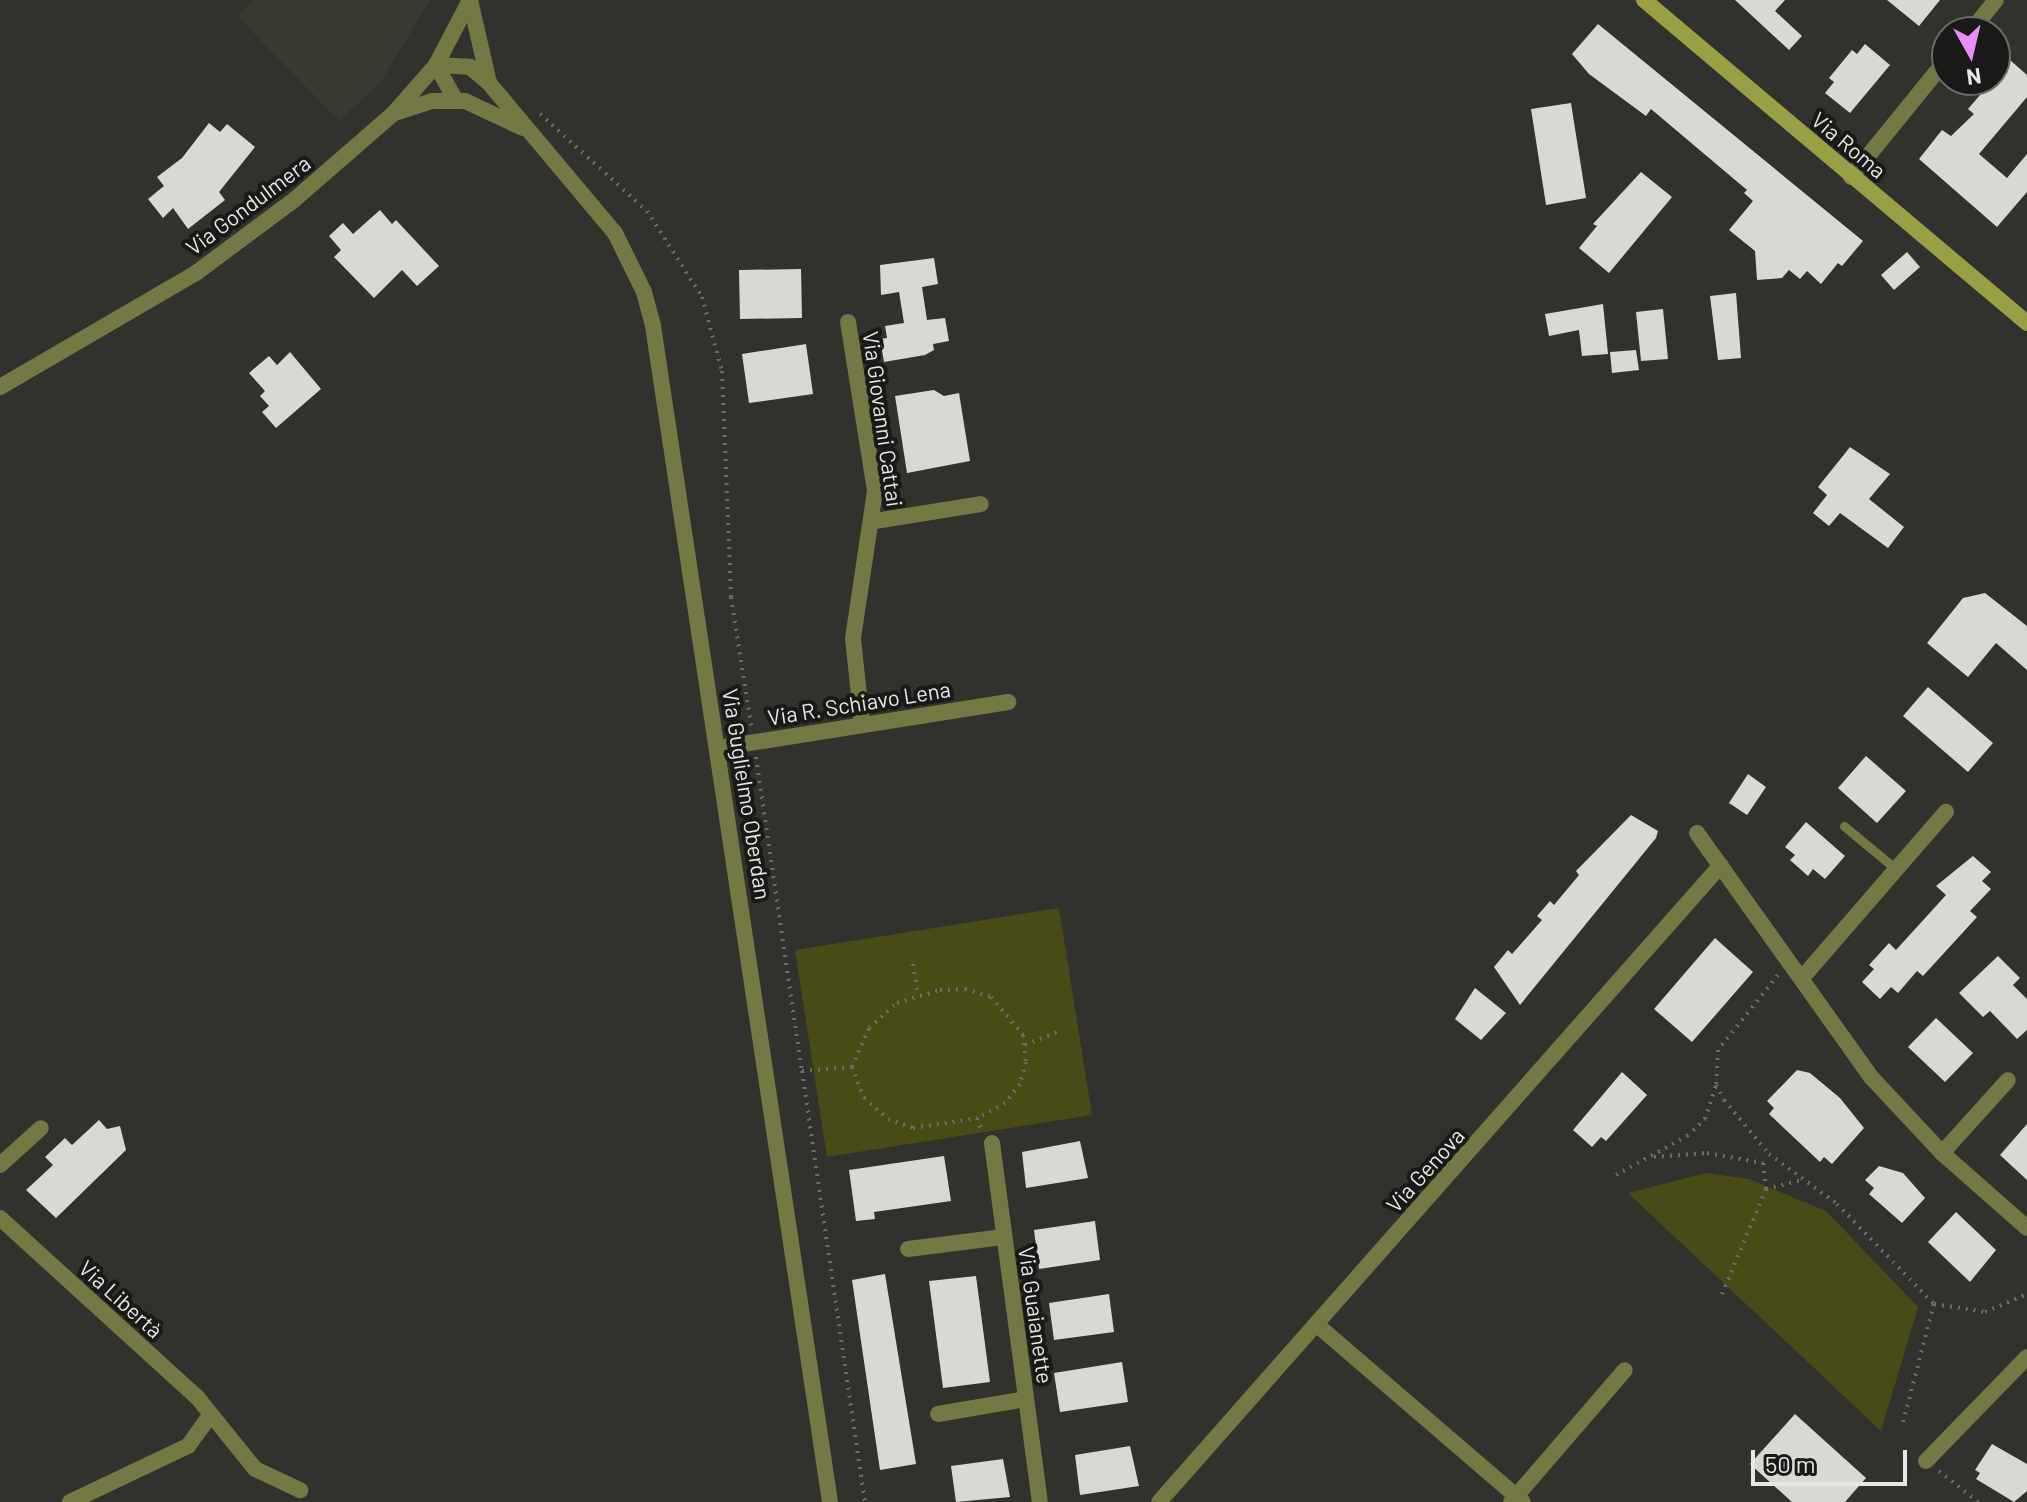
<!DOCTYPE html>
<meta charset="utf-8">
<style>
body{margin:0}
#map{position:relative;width:2027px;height:1502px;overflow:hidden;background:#31312d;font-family:Barlow,sans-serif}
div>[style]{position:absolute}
.built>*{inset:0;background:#393a30}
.green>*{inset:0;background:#494b17}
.building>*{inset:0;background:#d9d9d4}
.path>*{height:4px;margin-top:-2px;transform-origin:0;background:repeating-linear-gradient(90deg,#6c6c69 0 2px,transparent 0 8px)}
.lane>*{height:9px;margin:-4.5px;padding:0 4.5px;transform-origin:4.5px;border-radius:4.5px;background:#747842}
.street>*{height:16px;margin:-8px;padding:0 8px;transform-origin:8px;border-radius:8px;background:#747842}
.secondary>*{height:16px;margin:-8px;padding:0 8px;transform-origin:8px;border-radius:8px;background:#9a9f46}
span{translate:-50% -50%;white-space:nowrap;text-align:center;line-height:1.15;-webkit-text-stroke:8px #191917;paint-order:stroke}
.street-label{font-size:22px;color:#e7e8e5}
.north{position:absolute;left:1931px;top:16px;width:80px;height:80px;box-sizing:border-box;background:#191917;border:2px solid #6b6c69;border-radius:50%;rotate:172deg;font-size:22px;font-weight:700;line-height:32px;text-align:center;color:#e7e8e5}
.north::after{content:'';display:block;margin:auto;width:28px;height:36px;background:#eb8dfb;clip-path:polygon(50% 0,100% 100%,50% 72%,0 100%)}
.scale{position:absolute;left:1751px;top:1450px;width:156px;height:36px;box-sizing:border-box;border:4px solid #e7e8e5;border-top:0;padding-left:10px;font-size:24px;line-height:28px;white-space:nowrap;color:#e7e8e5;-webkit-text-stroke:6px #191917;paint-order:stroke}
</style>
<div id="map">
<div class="built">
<i style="clip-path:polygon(253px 0,430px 0,381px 82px,339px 121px,237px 16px)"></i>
</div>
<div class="green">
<i style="clip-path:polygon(1059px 908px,1092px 1115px,827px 1157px,795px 950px)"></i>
<i style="clip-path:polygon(1706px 1173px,1749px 1179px,1826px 1211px,1918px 1307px,1881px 1431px,1628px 1193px)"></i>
</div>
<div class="building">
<i style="clip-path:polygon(1735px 0,1785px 0,1775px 11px,1802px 36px,1789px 50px)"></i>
<i style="clip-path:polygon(1887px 0,1940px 0,1919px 26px)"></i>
<i style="clip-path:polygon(1598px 24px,1863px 241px,1842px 266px,1838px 263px,1821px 284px,1807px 271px,1800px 279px,1789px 270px,1782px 278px,1757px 280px,1755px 251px,1729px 230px,1753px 201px,1744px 193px,1747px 190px,1651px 109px,1646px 116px,1589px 74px,1572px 54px)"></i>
<i style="clip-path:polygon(1865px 44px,1890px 65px,1850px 113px,1825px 93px,1834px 82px,1829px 78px,1852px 50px,1857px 54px)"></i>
<i style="clip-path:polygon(2010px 60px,2027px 75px,2027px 97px,1979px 154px,2007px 178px,2027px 154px,2027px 192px,1997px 227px,1919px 159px,1942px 130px,1951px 136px,1974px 114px,1968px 109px)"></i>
<i style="clip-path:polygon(1571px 103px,1586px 198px,1546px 205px,1531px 109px)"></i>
<i style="clip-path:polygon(209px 123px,220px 132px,227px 124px,255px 147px,219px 192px,225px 200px,188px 229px,173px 208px,163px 218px,148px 199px,164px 186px,157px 177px,182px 158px)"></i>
<i style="clip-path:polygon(1641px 172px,1672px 197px,1609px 273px,1579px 248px,1597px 226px,1593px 224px)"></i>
<i style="clip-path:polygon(380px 210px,392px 224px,396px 220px,439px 266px,417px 286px,402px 270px,374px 298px,334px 257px,341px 250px,329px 236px,343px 223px,353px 234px)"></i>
<i style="clip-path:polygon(1907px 252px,1920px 267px,1894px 290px,1881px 275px)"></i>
<i style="clip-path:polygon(934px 258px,938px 284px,922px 287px,927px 320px,945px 318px,949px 341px,933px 344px,934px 350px,925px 355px,884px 362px,880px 339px,887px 338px,885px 326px,904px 323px,899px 292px,881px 295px,880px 265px)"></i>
<i style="clip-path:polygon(801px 269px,802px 318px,740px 319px,739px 270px)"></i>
<i style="clip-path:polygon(1736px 293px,1741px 358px,1718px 360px,1710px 296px)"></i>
<i style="clip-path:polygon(1603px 304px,1608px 354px,1582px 356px,1579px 330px,1549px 336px,1545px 314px)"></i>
<i style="clip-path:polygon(1663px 309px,1668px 359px,1641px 361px,1636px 312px)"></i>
<i style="clip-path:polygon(806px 344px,813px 394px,749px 403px,742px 354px)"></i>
<i style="clip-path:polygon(1636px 350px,1639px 370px,1612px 373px,1610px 352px)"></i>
<i style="clip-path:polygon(290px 352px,321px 389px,276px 428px,262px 412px,269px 406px,260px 396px,265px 391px,249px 373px,269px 356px,277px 365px)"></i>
<i style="clip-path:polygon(934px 390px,944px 396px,959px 393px,970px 461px,907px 473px,895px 396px)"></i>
<i style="clip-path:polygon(1850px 447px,1890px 474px,1869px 499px,1904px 527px,1888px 548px,1840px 513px,1829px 526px,1813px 513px,1827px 495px,1818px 487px)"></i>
<i style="clip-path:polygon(1985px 593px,2027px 626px,2027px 670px,1996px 643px,1968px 677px,1927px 643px,1963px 598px)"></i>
<i style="clip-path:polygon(1928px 687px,1993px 743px,1968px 772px,1903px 716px)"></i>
<i style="clip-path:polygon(1866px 756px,1906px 791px,1877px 823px,1838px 788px)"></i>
<i style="clip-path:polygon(1748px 774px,1766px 787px,1747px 815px,1729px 803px)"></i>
<i style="clip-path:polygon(1631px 815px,1658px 831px,1656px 838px,1520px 1005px,1494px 967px,1508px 950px,1512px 954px,1542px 920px,1537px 916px,1550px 901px,1554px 905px,1579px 875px,1576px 871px)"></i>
<i style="clip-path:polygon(1806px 822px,1845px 856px,1825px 879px,1813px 869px,1808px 876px,1790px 860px,1795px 855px,1785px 847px)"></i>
<i style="clip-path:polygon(1973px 856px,1991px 872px,1982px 881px,1991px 889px,1970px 911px,1977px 917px,1923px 976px,1917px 971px,1898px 993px,1891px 987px,1880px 999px,1862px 982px,1874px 969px,1869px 965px,1889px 943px,1896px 950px,1946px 895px,1936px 886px)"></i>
<i style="clip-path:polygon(1715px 938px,1753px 972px,1692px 1042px,1654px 1009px)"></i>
<i style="clip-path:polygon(1998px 956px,2020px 978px,2013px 985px,2027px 999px,2027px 1030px,2017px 1039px,1990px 1011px,1983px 1017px,1959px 993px)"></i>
<i style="clip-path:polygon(1475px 988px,1506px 1013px,1481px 1040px,1455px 1019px)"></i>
<i style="clip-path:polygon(1936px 1018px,1973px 1053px,1945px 1082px,1908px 1047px)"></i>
<i style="clip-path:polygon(1797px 1070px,1810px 1073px,1840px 1098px,1864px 1128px,1832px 1164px,1824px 1157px,1820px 1162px,1769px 1114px,1774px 1108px,1767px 1101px)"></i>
<i style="clip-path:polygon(1622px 1072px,1647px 1095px,1606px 1141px,1601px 1137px,1592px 1147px,1573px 1130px)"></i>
<i style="clip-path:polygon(99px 1120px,107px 1129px,120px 1126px,126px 1150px,56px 1218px,26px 1190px,53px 1165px,45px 1157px,65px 1138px,72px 1145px)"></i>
<i style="clip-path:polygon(2027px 1124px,2027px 1180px,2000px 1155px)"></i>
<i style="clip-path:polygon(1080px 1141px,1088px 1178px,1026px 1188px,1022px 1152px)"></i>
<i style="clip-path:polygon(944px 1156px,951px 1201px,874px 1212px,875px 1219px,856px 1221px,849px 1170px)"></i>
<i style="clip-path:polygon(1879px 1166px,1903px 1173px,1925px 1198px,1902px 1223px,1869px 1194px,1874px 1188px,1865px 1180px)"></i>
<i style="clip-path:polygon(1956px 1212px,1996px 1250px,1970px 1282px,1928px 1242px)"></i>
<i style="clip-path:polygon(1095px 1221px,1100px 1260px,1039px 1269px,1034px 1230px)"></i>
<i style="clip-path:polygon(885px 1274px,916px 1464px,880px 1470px,852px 1280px)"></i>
<i style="clip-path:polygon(976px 1276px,990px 1382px,943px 1388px,929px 1281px)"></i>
<i style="clip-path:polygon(1109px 1294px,1114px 1332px,1054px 1340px,1049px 1303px)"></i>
<i style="clip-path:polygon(1122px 1362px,1128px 1402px,1060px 1412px,1054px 1373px)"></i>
<i style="clip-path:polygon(1795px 1414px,1866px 1478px,1845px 1502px,1792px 1502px,1750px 1464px)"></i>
<i style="clip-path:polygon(1992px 1444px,2027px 1464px,2027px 1491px,2014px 1502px,1976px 1479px,1980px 1473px,1975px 1470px)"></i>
<i style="clip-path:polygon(1130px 1446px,1139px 1486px,1080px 1495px,1075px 1455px)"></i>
<i style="clip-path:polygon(1003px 1459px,1010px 1497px,956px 1502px,951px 1466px)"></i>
</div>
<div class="path">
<i style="left:540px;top:114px;width:144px;rotate:42.2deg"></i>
<i style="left:647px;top:211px;width:102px;rotate:57.4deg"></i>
<i style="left:702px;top:297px;width:77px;rotate:74.9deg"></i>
<i style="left:722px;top:371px;width:226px;rotate:87.7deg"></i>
<i style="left:731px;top:597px;width:130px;rotate:81.1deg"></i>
<i style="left:756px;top:757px;width:317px;rotate:81.7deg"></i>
<i style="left:802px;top:1071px;width:50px;rotate:-4.6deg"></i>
<i style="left:852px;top:1067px;width:33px;rotate:69deg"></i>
<i style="left:864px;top:1098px;width:32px;rotate:41deg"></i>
<i style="left:888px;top:1119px;width:27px;rotate:20deg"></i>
<i style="left:913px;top:1128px;width:65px;rotate:-8.9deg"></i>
<i style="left:977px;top:1118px;width:12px;rotate:70deg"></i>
<i style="left:913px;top:964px;width:31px;rotate:81deg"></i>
<i style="left:1778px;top:975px;width:96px;rotate:128.7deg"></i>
<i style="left:1718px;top:1050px;width:35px;rotate:93deg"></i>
<i style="left:1716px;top:1085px;width:17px;rotate:62deg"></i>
<i style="left:1724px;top:1100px;width:70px;rotate:50.2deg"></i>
<i style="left:1769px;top:1154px;width:84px;rotate:36.3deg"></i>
<i style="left:1837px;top:1204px;width:139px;rotate:45.9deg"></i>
<i style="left:1934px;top:1304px;width:52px;rotate:8.9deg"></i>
<i style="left:1985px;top:1312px;width:46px;rotate:-23.2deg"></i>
<i style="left:1025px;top:1045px;width:37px;rotate:-22deg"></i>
<i style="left:852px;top:1067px;width:43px;rotate:-66.4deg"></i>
<i style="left:869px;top:1028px;width:38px;rotate:-42deg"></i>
<i style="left:897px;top:1003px;width:45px;rotate:-16.8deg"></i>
<i style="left:940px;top:990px;width:25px;rotate:-2deg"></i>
<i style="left:965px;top:989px;width:27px;rotate:17deg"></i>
<i style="left:991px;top:997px;width:50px;rotate:49.9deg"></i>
<i style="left:1023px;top:1035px;width:27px;rotate:84deg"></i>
<i style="left:1026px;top:1062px;width:23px;rotate:105deg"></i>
<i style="left:1020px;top:1084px;width:24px;rotate:128deg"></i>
<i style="left:1005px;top:1103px;width:31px;rotate:151deg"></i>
<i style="left:802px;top:1071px;width:436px;rotate:81.7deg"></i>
<i style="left:1654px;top:1157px;width:53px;rotate:-4.3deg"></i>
<i style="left:1707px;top:1153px;width:57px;rotate:10.1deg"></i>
<i style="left:1763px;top:1163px;width:26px;rotate:83deg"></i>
<i style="left:1766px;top:1189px;width:114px;rotate:112.7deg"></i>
<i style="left:1616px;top:1175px;width:81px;rotate:-28.8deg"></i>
<i style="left:1687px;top:1136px;width:25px;rotate:-43deg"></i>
<i style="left:1705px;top:1119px;width:36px;rotate:-72deg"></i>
<i style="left:1766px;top:1189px;width:37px;rotate:-14deg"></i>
<i style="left:1903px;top:1422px;width:122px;rotate:-75.3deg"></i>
<i style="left:1939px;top:1471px;width:50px;rotate:38.5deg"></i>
</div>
<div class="lane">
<i style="left:1844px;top:826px;width:69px;rotate:39.7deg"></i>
</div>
<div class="street">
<i style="left:470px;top:0;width:85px;rotate:77.1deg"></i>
<i style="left:489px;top:83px;width:196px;rotate:50deg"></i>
<i style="left:615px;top:233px;width:66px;rotate:63.8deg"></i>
<i style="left:644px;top:292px;width:35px;rotate:75deg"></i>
<i style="left:653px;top:326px;width:1189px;rotate:81.44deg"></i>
<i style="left:1970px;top:32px;width:41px;rotate:-50.9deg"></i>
<i style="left:456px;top:101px;width:41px;rotate:-119.1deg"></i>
<i style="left:436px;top:65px;width:34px;rotate:3deg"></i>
<i style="left:470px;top:67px;width:23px;rotate:40deg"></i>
<i style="left:398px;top:112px;width:36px;rotate:-18deg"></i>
<i style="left:432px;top:101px;width:33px"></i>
<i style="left:465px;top:101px;width:64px;rotate:25deg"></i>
<i style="left:1851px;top:177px;width:152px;rotate:-50.9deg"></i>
<i style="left:848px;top:322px;width:171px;rotate:80.9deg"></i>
<i style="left:875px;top:491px;width:149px;rotate:98.5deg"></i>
<i style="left:853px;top:638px;width:86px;rotate:84deg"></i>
<i style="left:0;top:387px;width:227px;rotate:-30.2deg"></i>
<i style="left:196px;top:273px;width:122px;rotate:-36.7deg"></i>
<i style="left:294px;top:200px;width:131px;rotate:-41deg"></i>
<i style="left:393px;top:114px;width:65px;rotate:-48.7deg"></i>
<i style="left:436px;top:65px;width:73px;rotate:-62.4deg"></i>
<i style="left:875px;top:521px;width:107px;rotate:-9.1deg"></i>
<i style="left:718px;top:748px;width:294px;rotate:-9deg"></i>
<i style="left:1697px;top:833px;width:300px;rotate:54.5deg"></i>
<i style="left:1871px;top:1077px;width:104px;rotate:46.9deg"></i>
<i style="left:1942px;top:1153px;width:113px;rotate:41.4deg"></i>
<i style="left:1802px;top:978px;width:220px;rotate:-49.1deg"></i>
<i style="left:992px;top:1143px;width:362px;rotate:82.4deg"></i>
<i style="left:1942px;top:1153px;width:98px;rotate:-47.9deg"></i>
<i style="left:0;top:1165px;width:55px;rotate:-42.1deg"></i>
<i style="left:0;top:1218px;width:266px;rotate:42.3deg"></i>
<i style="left:197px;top:1397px;width:92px;rotate:51.1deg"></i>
<i style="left:255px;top:1469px;width:50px;rotate:25deg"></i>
<i style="left:908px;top:1249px;width:96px;rotate:-7.2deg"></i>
<i style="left:1316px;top:1324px;width:273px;rotate:40.7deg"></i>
<i style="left:938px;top:1414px;width:89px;rotate:-9.7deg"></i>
<i style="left:1926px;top:1461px;width:145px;rotate:-45.8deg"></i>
<i style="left:70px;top:1502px;width:131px;rotate:-25.4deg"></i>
<i style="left:188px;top:1446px;width:37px;rotate:-54deg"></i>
<i style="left:1159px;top:1502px;width:849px;rotate:-48.58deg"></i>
<i style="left:1511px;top:1502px;width:174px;rotate:-49.2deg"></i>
</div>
<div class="secondary">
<i style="left:1644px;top:0;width:501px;rotate:40.14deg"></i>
</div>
<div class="street-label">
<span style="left:1849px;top:145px;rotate:40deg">Via Roma</span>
<span style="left:248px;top:205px;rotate:-37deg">Via Gondulmera</span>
<span style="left:883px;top:419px;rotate:82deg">Via Giovanni Cattai</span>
<span style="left:859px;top:703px;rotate:-9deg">Via R. Schiavo Lena</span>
<span style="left:747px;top:794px;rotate:81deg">Via Guglielmo Oberdan</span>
<span style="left:1425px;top:1170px;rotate:-48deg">Via Genova</span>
<span style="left:121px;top:1299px;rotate:42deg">Via Libertà</span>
<span style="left:1036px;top:1315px;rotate:82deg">Via Guaianette</span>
</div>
<div class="north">N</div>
<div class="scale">50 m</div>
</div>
